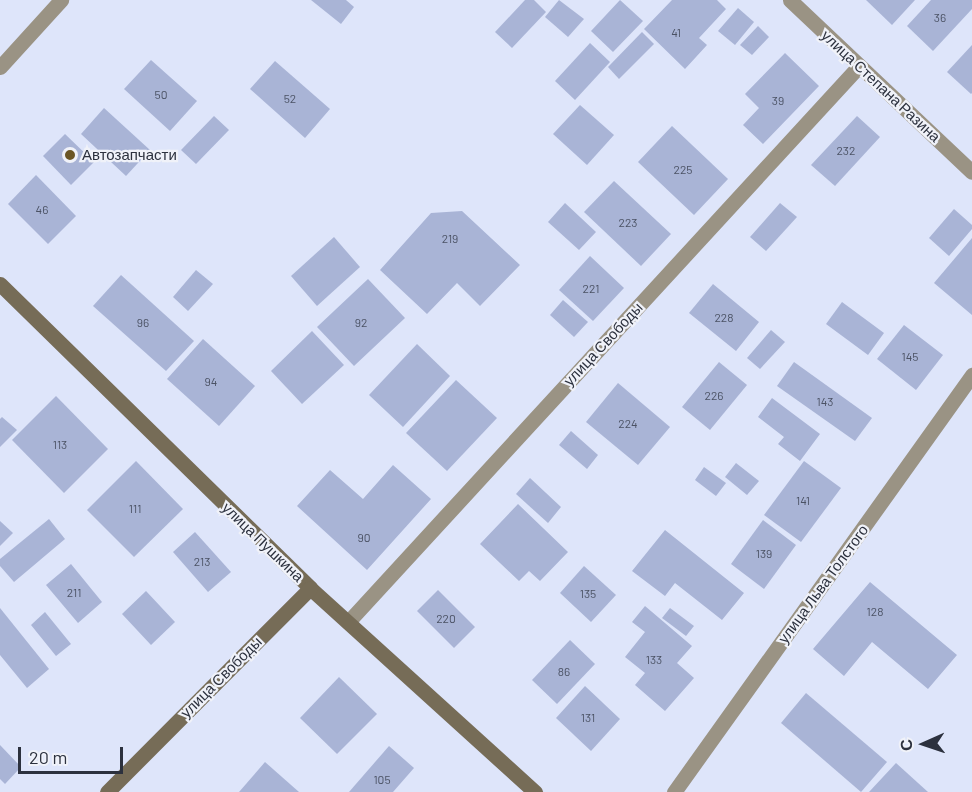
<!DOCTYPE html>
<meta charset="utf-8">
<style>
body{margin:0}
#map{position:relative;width:972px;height:792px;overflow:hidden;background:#dee5fa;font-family:Barlow,sans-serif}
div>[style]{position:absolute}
.building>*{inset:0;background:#a9b4d6}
.street>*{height:15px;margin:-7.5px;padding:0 7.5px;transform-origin:7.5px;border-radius:7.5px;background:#9a9384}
.secondary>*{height:15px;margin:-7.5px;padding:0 7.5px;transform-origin:7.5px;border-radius:7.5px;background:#766c57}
.dots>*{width:16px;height:16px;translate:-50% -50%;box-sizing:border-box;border:3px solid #f0f2f9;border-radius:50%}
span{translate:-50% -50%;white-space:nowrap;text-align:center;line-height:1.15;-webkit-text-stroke:4.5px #f0f2f9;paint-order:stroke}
.number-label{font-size:12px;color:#4b5264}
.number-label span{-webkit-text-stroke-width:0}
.street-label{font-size:15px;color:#2c313e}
.poi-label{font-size:15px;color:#2c313e}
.left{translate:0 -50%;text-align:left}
.north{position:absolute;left:894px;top:714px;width:60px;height:60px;-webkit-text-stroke:4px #f0f2f9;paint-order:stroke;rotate:267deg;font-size:16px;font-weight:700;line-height:24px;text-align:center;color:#2c313e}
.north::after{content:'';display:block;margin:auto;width:21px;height:27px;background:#2c313e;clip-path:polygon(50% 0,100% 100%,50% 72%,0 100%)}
.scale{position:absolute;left:18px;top:747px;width:105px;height:27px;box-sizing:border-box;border:3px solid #2c313e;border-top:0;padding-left:8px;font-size:18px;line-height:21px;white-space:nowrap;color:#2c313e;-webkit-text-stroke:4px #f0f2f9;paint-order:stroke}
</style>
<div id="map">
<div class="building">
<i style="clip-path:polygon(311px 0,346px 0,354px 7px,341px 24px)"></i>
<i style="clip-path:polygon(525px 0,534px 0,546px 12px,512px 48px,495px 32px)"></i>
<i style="clip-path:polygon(559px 0,584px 19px,568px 37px,545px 17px)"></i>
<i style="clip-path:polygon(620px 0,643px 21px,613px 52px,591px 31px)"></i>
<i style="clip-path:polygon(672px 0,717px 0,726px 9px,699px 38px,707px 45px,685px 69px,644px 29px)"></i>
<i style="clip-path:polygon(866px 0,915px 0,892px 25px)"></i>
<i style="clip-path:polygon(931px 0,972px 0,972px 9px,933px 51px,907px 26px)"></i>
<i style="clip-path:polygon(738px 8px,754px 22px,735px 45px,718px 31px)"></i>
<i style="clip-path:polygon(758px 26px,769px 37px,752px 55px,740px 45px)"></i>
<i style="clip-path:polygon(642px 32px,654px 44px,619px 79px,608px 67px)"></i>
<i style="clip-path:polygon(590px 43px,610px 62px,575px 100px,555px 81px)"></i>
<i style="clip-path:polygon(972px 45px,972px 93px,971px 94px,947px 72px)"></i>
<i style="clip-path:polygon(785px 53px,819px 86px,763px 144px,743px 125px,759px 108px,745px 94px)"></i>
<i style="clip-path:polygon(151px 60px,197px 101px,170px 131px,124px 89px)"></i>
<i style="clip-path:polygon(275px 61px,330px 109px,305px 138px,250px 89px)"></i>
<i style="clip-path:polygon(580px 105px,614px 135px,587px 165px,553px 134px)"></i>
<i style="clip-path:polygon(104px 108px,150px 150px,126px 176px,81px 134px)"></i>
<i style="clip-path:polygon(214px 116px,229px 130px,196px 164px,181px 150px)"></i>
<i style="clip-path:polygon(857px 116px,880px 137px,835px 186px,811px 165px)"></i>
<i style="clip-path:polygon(672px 126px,728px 179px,694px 215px,638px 162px)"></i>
<i style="clip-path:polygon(65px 134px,94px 162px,71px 185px,43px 156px)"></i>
<i style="clip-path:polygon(36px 175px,76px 216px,48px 244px,8px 204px)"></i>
<i style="clip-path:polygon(614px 181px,671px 234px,641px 266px,584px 212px)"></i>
<i style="clip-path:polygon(565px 203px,596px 232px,579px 250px,548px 222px)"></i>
<i style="clip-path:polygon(780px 203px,797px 217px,766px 251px,750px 237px)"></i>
<i style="clip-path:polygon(954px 209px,972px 225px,972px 229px,949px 256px,929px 238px)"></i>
<i style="clip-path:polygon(462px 211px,520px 265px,480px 306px,457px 283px,427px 314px,380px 270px,431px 213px)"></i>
<i style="clip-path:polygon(334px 237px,360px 267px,317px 306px,291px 276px)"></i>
<i style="clip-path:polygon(972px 238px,972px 315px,934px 283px)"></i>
<i style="clip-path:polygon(590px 256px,624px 288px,593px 321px,559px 290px)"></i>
<i style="clip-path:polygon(196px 270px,213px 284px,188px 311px,173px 297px)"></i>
<i style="clip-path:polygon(121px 275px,194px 341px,166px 371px,93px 306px)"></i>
<i style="clip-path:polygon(368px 279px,405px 318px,354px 366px,317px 327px)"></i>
<i style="clip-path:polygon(713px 284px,759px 322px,736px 351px,689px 313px)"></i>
<i style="clip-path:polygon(563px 300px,588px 322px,574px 337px,550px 315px)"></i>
<i style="clip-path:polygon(842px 302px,884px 333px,868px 355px,826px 324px)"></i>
<i style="clip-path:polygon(904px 325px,943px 355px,916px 390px,877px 359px)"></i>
<i style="clip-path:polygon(771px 330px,785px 342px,760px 369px,747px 358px)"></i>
<i style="clip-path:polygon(312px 331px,344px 365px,302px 404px,271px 371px)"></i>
<i style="clip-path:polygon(203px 339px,255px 386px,219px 426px,167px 379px)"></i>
<i style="clip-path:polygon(417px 344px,450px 376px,403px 427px,369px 395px)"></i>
<i style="clip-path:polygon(719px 362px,747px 385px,710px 430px,682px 407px)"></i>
<i style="clip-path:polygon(794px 362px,872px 418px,855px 441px,777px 386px)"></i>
<i style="clip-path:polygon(456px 380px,497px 418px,447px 471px,406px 433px)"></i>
<i style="clip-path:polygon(618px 383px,670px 427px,638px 465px,586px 422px)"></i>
<i style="clip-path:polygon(56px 396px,108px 449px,64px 493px,12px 440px)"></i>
<i style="clip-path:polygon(772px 398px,820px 434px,800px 461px,778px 444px,784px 437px,758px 417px)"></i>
<i style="clip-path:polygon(2px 417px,17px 430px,0 447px,0 419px)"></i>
<i style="clip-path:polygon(571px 431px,598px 455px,587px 469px,559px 445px)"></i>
<i style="clip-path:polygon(136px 461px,183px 509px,134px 557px,87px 510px)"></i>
<i style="clip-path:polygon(804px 461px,841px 488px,801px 542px,764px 515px)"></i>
<i style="clip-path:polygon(736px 463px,759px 481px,747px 495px,725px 477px)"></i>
<i style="clip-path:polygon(393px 465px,431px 499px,367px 570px,297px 506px,330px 470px,363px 499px)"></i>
<i style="clip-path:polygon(704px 467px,726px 483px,716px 496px,695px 480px)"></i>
<i style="clip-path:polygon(530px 478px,561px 507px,548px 523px,516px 494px)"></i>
<i style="clip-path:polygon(518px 504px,568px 552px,540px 581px,529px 571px,519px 581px,480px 544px)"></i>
<i style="clip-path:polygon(49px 519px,65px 539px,14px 582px,0 566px,0 559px)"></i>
<i style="clip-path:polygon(763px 520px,796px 545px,764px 589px,731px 564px)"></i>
<i style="clip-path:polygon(0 521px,13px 533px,0 546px)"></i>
<i style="clip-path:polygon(665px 530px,744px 593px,722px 620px,675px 583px,665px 596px,632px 571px)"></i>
<i style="clip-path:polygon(195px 532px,231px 572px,208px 592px,173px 552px)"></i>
<i style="clip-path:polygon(71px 564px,102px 602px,78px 623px,46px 585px)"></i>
<i style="clip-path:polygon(584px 566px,616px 595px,591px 622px,560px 593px)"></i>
<i style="clip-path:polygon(870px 582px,957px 655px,928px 689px,872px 642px,844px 676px,813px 649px)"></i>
<i style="clip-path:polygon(438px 590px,475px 627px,454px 648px,417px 611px)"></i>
<i style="clip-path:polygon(146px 591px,175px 622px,151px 645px,122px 614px)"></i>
<i style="clip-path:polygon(645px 606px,692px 646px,677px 663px,694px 678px,665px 711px,635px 685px,645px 673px,625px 657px,645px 632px,632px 622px)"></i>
<i style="clip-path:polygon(0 608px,49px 669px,27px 688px,0 655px)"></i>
<i style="clip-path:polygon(670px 608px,694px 626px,686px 636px,662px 618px)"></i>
<i style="clip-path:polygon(45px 612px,71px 644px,56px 656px,31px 625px)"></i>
<i style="clip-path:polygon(570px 640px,595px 664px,557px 704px,532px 680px)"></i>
<i style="clip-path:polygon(339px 677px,377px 714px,337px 754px,300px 718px)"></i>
<i style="clip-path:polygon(585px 686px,620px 719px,591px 751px,556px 718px)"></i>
<i style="clip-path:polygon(806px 693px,887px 762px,861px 792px,781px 723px)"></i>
<i style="clip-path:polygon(0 745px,21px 767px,5px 784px,0 779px)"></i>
<i style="clip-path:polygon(389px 746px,414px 768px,393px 792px,349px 792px)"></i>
<i style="clip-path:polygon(265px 762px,299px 792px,239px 792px)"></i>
<i style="clip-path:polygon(896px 763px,928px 792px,869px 792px)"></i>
</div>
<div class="street">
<i style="left:790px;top:0;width:250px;rotate:43.4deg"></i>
<i style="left:0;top:67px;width:91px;rotate:-47.7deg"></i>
<i style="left:348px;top:622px;width:754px;rotate:-47.42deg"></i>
<i style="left:674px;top:792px;width:513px;rotate:-54.45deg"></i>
</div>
<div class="secondary">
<i style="left:0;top:284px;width:434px;rotate:44.4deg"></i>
<i style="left:310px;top:588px;width:304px;rotate:42.2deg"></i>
<i style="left:107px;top:792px;width:288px;rotate:-45.1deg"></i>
</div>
<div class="dots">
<i style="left:70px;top:155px;background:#6b5625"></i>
</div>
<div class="number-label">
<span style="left:940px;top:18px">36</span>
<span style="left:676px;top:33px">41</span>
<span style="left:161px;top:95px">50</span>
<span style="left:290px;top:99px">52</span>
<span style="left:778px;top:101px">39</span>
<span style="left:846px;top:151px">232</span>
<span style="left:683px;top:170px">225</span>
<span style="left:42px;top:210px">46</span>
<span style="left:628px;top:223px">223</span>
<span style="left:450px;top:239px">219</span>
<span style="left:591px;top:289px">221</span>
<span style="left:724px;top:318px">228</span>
<span style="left:143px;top:323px">96</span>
<span style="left:361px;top:323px">92</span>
<span style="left:910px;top:357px">145</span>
<span style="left:211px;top:382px">94</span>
<span style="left:714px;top:396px">226</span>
<span style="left:825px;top:402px">143</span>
<span style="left:628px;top:424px">224</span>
<span style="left:60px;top:445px">113</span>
<span style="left:803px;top:501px">141</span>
<span style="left:135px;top:509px">111</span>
<span style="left:364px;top:538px">90</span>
<span style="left:764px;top:554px">139</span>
<span style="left:202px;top:562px">213</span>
<span style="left:74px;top:593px">211</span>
<span style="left:588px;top:594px">135</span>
<span style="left:875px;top:612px">128</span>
<span style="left:446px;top:619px">220</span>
<span style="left:654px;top:660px">133</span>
<span style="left:564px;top:672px">86</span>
<span style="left:588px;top:718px">131</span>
<span style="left:382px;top:780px">105</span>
</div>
<div class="street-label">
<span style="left:881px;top:86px;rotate:43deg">улица Степана Разина</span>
<span style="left:603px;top:344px;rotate:-47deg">улица Свободы</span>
<span style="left:263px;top:542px;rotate:44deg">улица Пушкина</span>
<span style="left:823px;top:584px;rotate:-54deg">улица Льва Толстого</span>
<span style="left:221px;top:677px;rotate:-45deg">улица Свободы</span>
</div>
<div class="poi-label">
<span class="left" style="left:82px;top:155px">Автозапчасти</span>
</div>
<div class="north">С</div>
<div class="scale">20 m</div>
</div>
